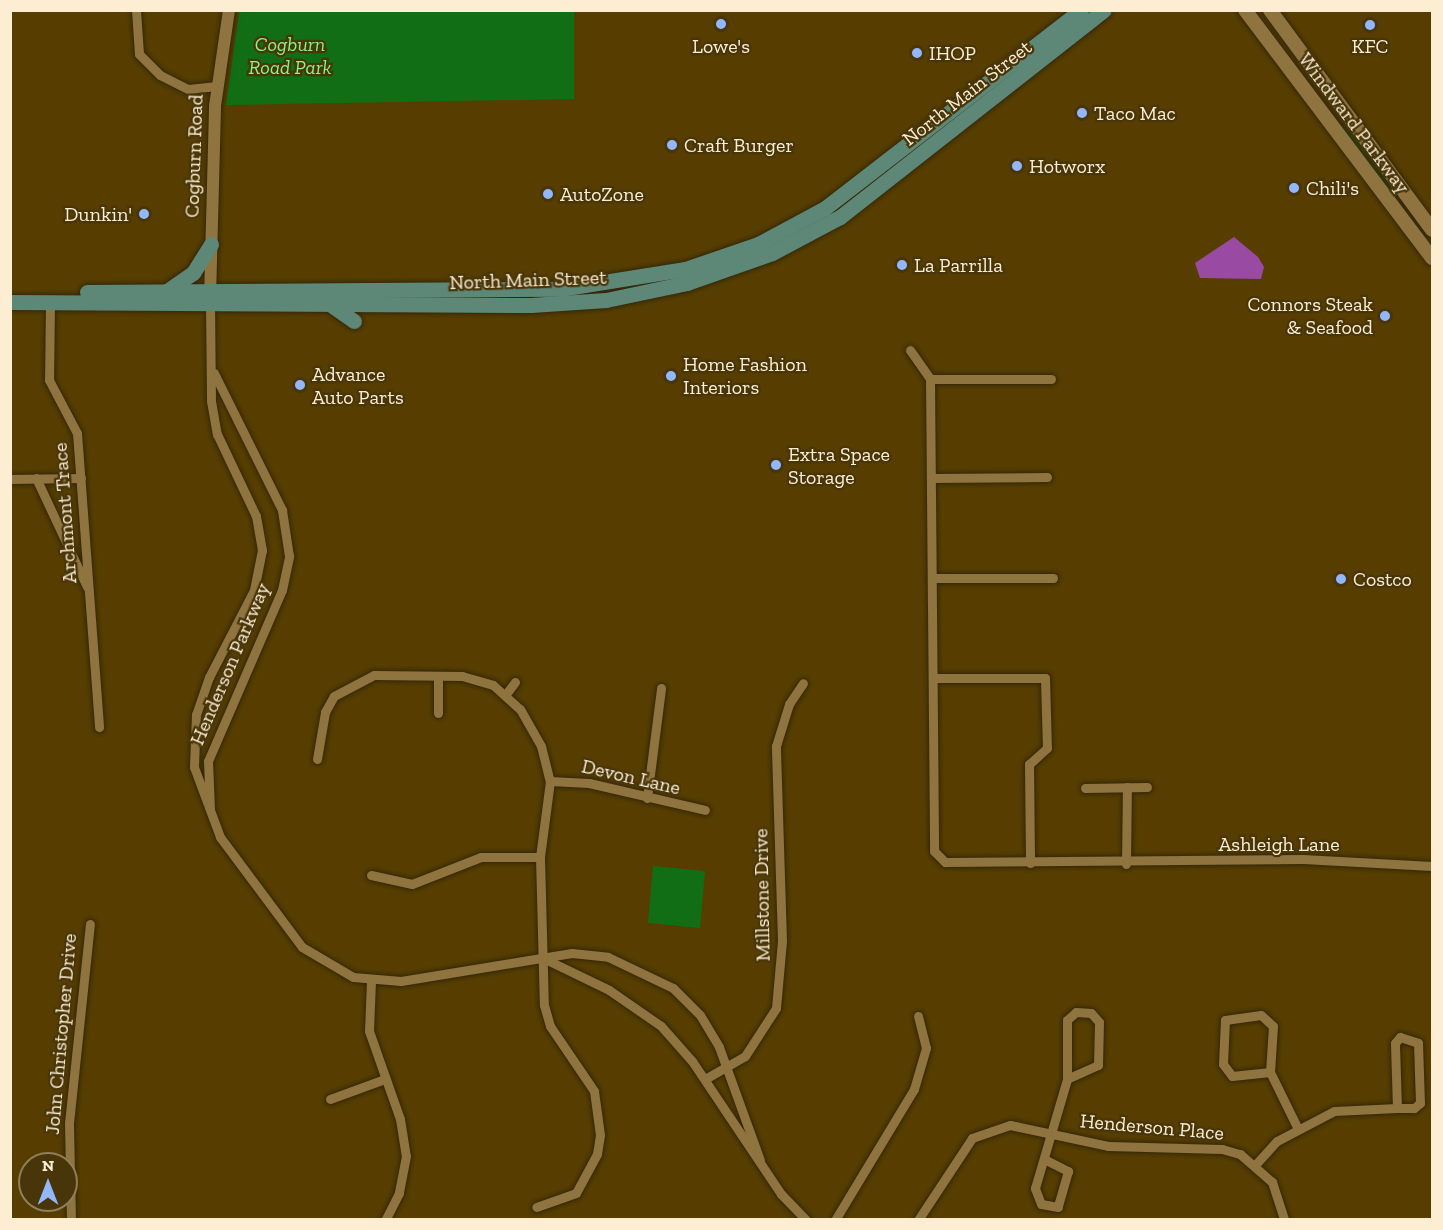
<!DOCTYPE html>
<style>
body{margin:0}
#map{position:relative;width:1443px;height:1230px;overflow:hidden;background:#573e00;font-family:"Zilla Slab",serif}
div>[style]{position:absolute}
.green>*{inset:0;background:#126e14}
.water>*{inset:0;background:#994ba3}
.roads{filter:drop-shadow(0 0 2px #34270a) drop-shadow(0 0 2px #34270a)}
.minor>*{height:9px;margin:-4.5px;padding:0 4.5px;transform-origin:4.5px;border-radius:4.5px;background:#8f743f}
.tertiary>*{height:12px;margin:-6px;padding:0 6px;transform-origin:6px;border-radius:6px;background:#8f743f}
.secondary>*{height:14px;margin:-7px;padding:0 7px;transform-origin:7px;border-radius:7px;background:#8f743f}
.primary>*{height:15px;margin:-7.5px;padding:0 7.5px;transform-origin:7.5px;border-radius:7.5px;background:#5d8877}
.dots>*{width:16px;height:16px;translate:-50% -50%;box-sizing:border-box;border:3px solid #48350a;border-radius:50%}
span{translate:-50% -50%;white-space:nowrap;text-align:center;line-height:1.15;-webkit-text-stroke:4.5px #48350a;paint-order:stroke}
.park-label{font-size:20px;color:#86f581;font-style:italic}
.poi-label{font-size:20px;color:#fdeed3}
.left{translate:0 -50%;text-align:left}
.right{translate:-100% -50%;text-align:right}
.street-label{font-size:20px;color:#fdeed3}
.frame{position:absolute;inset:0;border:12px solid #fdeed3;pointer-events:none}
.north{position:absolute;left:18px;top:1152px;width:60px;height:60px;box-sizing:border-box;background:#48350a;border:2px solid #907f5a;border-radius:50%;rotate:0deg;font-size:16px;font-weight:700;line-height:24px;text-align:center;color:#fdeed3}
.north::after{content:'';display:block;margin:auto;width:21px;height:27px;background:#93b7fd;clip-path:polygon(50% 0,100% 100%,50% 72%,0 100%)}
</style>
<div id="map">
<div class="green">
<i style="clip-path:polygon(239px 11px,574px 11px,574px 99px,226px 105px)"></i>
<i style="clip-path:polygon(1337px 122px,1357px 139px,1404px 204px,1387px 189px)"></i>
<i style="clip-path:polygon(653px 866px,705px 871px,700px 928px,648px 923px)"></i>
</div>
<div class="water">
<i style="clip-path:polygon(1234px 237px,1258px 257px,1264px 267px,1261px 279px,1200px 278px,1195px 263px)"></i>
</div>
<div class="roads">
<div class="minor">
<i style="left:136px;top:10px;width:44px;rotate:86.1deg"></i>
<i style="left:139px;top:54px;width:30px;rotate:45deg"></i>
<i style="left:160px;top:75px;width:31px;rotate:27deg"></i>
<i style="left:188px;top:89px;width:29px;rotate:-6deg"></i>
<i style="left:50px;top:302px;width:78px;rotate:90.7deg"></i>
<i style="left:49px;top:380px;width:60px;rotate:62.2deg"></i>
<i style="left:77px;top:433px;width:295px;rotate:85.7deg"></i>
<i style="left:210px;top:303px;width:98px;rotate:89.4deg"></i>
<i style="left:211px;top:401px;width:34px;rotate:80deg"></i>
<i style="left:217px;top:434px;width:91px;rotate:64.6deg"></i>
<i style="left:256px;top:516px;width:35px;rotate:80deg"></i>
<i style="left:262px;top:550px;width:41px;rotate:101.3deg"></i>
<i style="left:254px;top:590px;width:98px;rotate:117.3deg"></i>
<i style="left:209px;top:677px;width:39px;rotate:109deg"></i>
<i style="left:196px;top:714px;width:53px;rotate:92.2deg"></i>
<i style="left:194px;top:767px;width:75px;rotate:69.6deg"></i>
<i style="left:220px;top:837px;width:137px;rotate:53.3deg"></i>
<i style="left:302px;top:947px;width:59px;rotate:30.5deg"></i>
<i style="left:353px;top:977px;width:48px;rotate:4.8deg"></i>
<i style="left:401px;top:981px;width:173px;rotate:-9.3deg"></i>
<i style="left:572px;top:953px;width:36px;rotate:6deg"></i>
<i style="left:608px;top:957px;width:72px;rotate:25.5deg"></i>
<i style="left:673px;top:988px;width:38px;rotate:45deg"></i>
<i style="left:700px;top:1015px;width:37px;rotate:59deg"></i>
<i style="left:719px;top:1047px;width:120px;rotate:70.1deg"></i>
<i style="left:910px;top:350px;width:35px;rotate:55deg"></i>
<i style="left:930px;top:379px;width:472px;rotate:89.5deg"></i>
<i style="left:934px;top:851px;width:16px;rotate:45deg"></i>
<i style="left:945px;top:862px;width:358px;rotate:-0.5deg"></i>
<i style="left:1303px;top:859px;width:129px;rotate:3.1deg"></i>
<i style="left:930px;top:379px;width:121px"></i>
<i style="left:36px;top:478px;width:120px;rotate:64.9deg"></i>
<i style="left:931px;top:478px;width:116px;rotate:-0.5deg"></i>
<i style="left:10px;top:479px;width:71px;rotate:-0.8deg"></i>
<i style="left:932px;top:578px;width:121px"></i>
<i style="left:933px;top:678px;width:112px"></i>
<i style="left:1045px;top:678px;width:70px;rotate:88.4deg"></i>
<i style="left:1047px;top:748px;width:24px;rotate:138deg"></i>
<i style="left:1029px;top:764px;width:99px;rotate:89.4deg"></i>
<i style="left:506px;top:694px;width:15px;rotate:-53deg"></i>
<i style="left:438px;top:713px;width:37px;rotate:-90deg"></i>
<i style="left:317px;top:759px;width:48px;rotate:-80.3deg"></i>
<i style="left:325px;top:712px;width:18px;rotate:-61deg"></i>
<i style="left:334px;top:696px;width:45px;rotate:-27.7deg"></i>
<i style="left:374px;top:675px;width:88px;rotate:0.7deg"></i>
<i style="left:462px;top:676px;width:32px;rotate:16deg"></i>
<i style="left:493px;top:685px;width:36px;rotate:42deg"></i>
<i style="left:520px;top:709px;width:43px;rotate:60.4deg"></i>
<i style="left:541px;top:746px;width:36px;rotate:76deg"></i>
<i style="left:550px;top:781px;width:77px;rotate:97.5deg"></i>
<i style="left:540px;top:857px;width:148px;rotate:88.5deg"></i>
<i style="left:544px;top:1005px;width:22px;rotate:74deg"></i>
<i style="left:550px;top:1026px;width:78px;rotate:55.9deg"></i>
<i style="left:594px;top:1091px;width:44px;rotate:82.2deg"></i>
<i style="left:600px;top:1135px;width:19px;rotate:99deg"></i>
<i style="left:597px;top:1154px;width:44px;rotate:118.3deg"></i>
<i style="left:576px;top:1193px;width:42px;rotate:160.7deg"></i>
<i style="left:550px;top:781px;width:39px;rotate:3deg"></i>
<i style="left:589px;top:783px;width:119px;rotate:13.1deg"></i>
<i style="left:1085px;top:788px;width:62px;rotate:-0.9deg"></i>
<i style="left:647px;top:798px;width:111px;rotate:-82.7deg"></i>
<i style="left:210px;top:809px;width:48px;rotate:-92.4deg"></i>
<i style="left:208px;top:761px;width:186px;rotate:-66.6deg"></i>
<i style="left:282px;top:590px;width:35px;rotate:-78deg"></i>
<i style="left:289px;top:556px;width:47px;rotate:-98.7deg"></i>
<i style="left:282px;top:510px;width:153px;rotate:-116.4deg"></i>
<i style="left:1126px;top:864px;width:77px;rotate:-89.3deg"></i>
<i style="left:371px;top:875px;width:42px;rotate:12.4deg"></i>
<i style="left:412px;top:884px;width:74px;rotate:-21.4deg"></i>
<i style="left:481px;top:857px;width:59px"></i>
<i style="left:545px;top:959px;width:71px;rotate:25.8deg"></i>
<i style="left:609px;top:990px;width:63px;rotate:34.7deg"></i>
<i style="left:661px;top:1026px;width:47px;rotate:48.5deg"></i>
<i style="left:692px;top:1061px;width:160px;rotate:56.2deg"></i>
<i style="left:781px;top:1194px;width:36px;rotate:46deg"></i>
<i style="left:371px;top:981px;width:50px;rotate:92.3deg"></i>
<i style="left:369px;top:1031px;width:93px;rotate:70.6deg"></i>
<i style="left:400px;top:1119px;width:37px;rotate:81deg"></i>
<i style="left:406px;top:1156px;width:38px;rotate:101deg"></i>
<i style="left:399px;top:1193px;width:30px;rotate:117deg"></i>
<i style="left:1076px;top:1012px;width:15px;rotate:4deg"></i>
<i style="left:1091px;top:1013px;width:12px;rotate:48deg"></i>
<i style="left:1099px;top:1022px;width:43px;rotate:91.3deg"></i>
<i style="left:1098px;top:1065px;width:34px;rotate:156deg"></i>
<i style="left:1067px;top:1079px;width:59px;rotate:-90deg"></i>
<i style="left:1067px;top:1020px;width:12px;rotate:-42deg"></i>
<i style="left:1261px;top:1015px;width:16px;rotate:43deg"></i>
<i style="left:1273px;top:1026px;width:46px;rotate:93.7deg"></i>
<i style="left:1270px;top:1072px;width:38px;rotate:174deg"></i>
<i style="left:1232px;top:1076px;width:15px;rotate:-127deg"></i>
<i style="left:1223px;top:1064px;width:44px;rotate:-87.4deg"></i>
<i style="left:1225px;top:1020px;width:36px;rotate:-8deg"></i>
<i style="left:1400px;top:1037px;width:19px;rotate:18deg"></i>
<i style="left:1418px;top:1043px;width:60px;rotate:88.1deg"></i>
<i style="left:1420px;top:1103px;width:8px;rotate:140deg"></i>
<i style="left:1414px;top:1108px;width:17px;rotate:180deg"></i>
<i style="left:1397px;top:1108px;width:65px;rotate:-91.8deg"></i>
<i style="left:1395px;top:1043px;width:8px;rotate:-50deg"></i>
<i style="left:1270px;top:1072px;width:64px;rotate:63.8deg"></i>
<i style="left:705px;top:1079px;width:46px;rotate:-29.9deg"></i>
<i style="left:745px;top:1056px;width:57px;rotate:-57.1deg"></i>
<i style="left:776px;top:1008px;width:67px;rotate:-84.9deg"></i>
<i style="left:782px;top:941px;width:195px;rotate:-91.8deg"></i>
<i style="left:776px;top:746px;width:44px;rotate:-72.8deg"></i>
<i style="left:789px;top:704px;width:25px;rotate:-56deg"></i>
<i style="left:330px;top:1099px;width:59px;rotate:-20deg"></i>
<i style="left:1046px;top:1160px;width:25px;rotate:27deg"></i>
<i style="left:1068px;top:1171px;width:37px;rotate:106deg"></i>
<i style="left:1058px;top:1207px;width:17px;rotate:-170deg"></i>
<i style="left:1041px;top:1204px;width:17px;rotate:-111deg"></i>
<i style="left:1035px;top:1188px;width:114px;rotate:-73.6deg"></i>
<i style="left:1256px;top:1164px;width:31px;rotate:-48deg"></i>
<i style="left:1277px;top:1141px;width:64px;rotate:-27.8deg"></i>
<i style="left:1334px;top:1111px;width:63px;rotate:-2.7deg"></i>
<i style="left:71px;top:1220px;width:97px;rotate:-91.2deg"></i>
<i style="left:69px;top:1123px;width:200px;rotate:-84deg"></i>
<i style="left:835px;top:1220px;width:153px;rotate:-58.9deg"></i>
<i style="left:914px;top:1089px;width:43px;rotate:-73.7deg"></i>
<i style="left:926px;top:1048px;width:33px;rotate:-104deg"></i>
<i style="left:918px;top:1220px;width:98px;rotate:-56.6deg"></i>
<i style="left:972px;top:1138px;width:40px;rotate:-18.9deg"></i>
<i style="left:1010px;top:1125px;width:100px;rotate:12.1deg"></i>
<i style="left:1108px;top:1146px;width:114px;rotate:1.5deg"></i>
<i style="left:1222px;top:1149px;width:19px;rotate:16deg"></i>
<i style="left:1240px;top:1154px;width:43px;rotate:41.2deg"></i>
<i style="left:1272px;top:1182px;width:40px;rotate:72deg"></i>
</div>
<div class="tertiary">
<i style="left:210px;top:299px;width:193px;rotate:-88.5deg"></i>
<i style="left:215px;top:106px;width:97px;rotate:-81.7deg"></i>
</div>
<div class="secondary">
<i style="left:1245px;top:10px;width:311px;rotate:53deg"></i>
<i style="left:1270px;top:10px;width:273px;rotate:53.6deg"></i>
</div>
<div class="primary">
<i style="left:167px;top:291px;width:32px;rotate:-35deg"></i>
<i style="left:193px;top:273px;width:34px;rotate:-58deg"></i>
<i style="left:87px;top:292px;width:473px;rotate:-0.4deg"></i>
<i style="left:560px;top:289px;width:127px;rotate:-9.1deg"></i>
<i style="left:685px;top:269px;width:77px;rotate:-18.9deg"></i>
<i style="left:758px;top:244px;width:76px;rotate:-28.2deg"></i>
<i style="left:825px;top:208px;width:324px;rotate:-37.7deg"></i>
<i style="left:10px;top:302px;width:521px;rotate:0.33deg"></i>
<i style="left:531px;top:305px;width:75px;rotate:-3.8deg"></i>
<i style="left:606px;top:300px;width:83px;rotate:-11.9deg"></i>
<i style="left:687px;top:283px;width:90px;rotate:-19.4deg"></i>
<i style="left:772px;top:253px;width:77px;rotate:-27.9deg"></i>
<i style="left:840px;top:217px;width:335px;rotate:-38.1deg"></i>
<i style="left:331px;top:305px;width:28px;rotate:35deg"></i>
</div>
</div>
<div class="dots">
<i style="left:721px;top:24px;background:#93b7fd"></i>
<i style="left:1370px;top:25px;background:#93b7fd"></i>
<i style="left:917px;top:53px;background:#93b7fd"></i>
<i style="left:1082px;top:113px;background:#93b7fd"></i>
<i style="left:672px;top:145px;background:#93b7fd"></i>
<i style="left:1017px;top:166px;background:#93b7fd"></i>
<i style="left:1294px;top:188px;background:#93b7fd"></i>
<i style="left:548px;top:194px;background:#93b7fd"></i>
<i style="left:144px;top:214px;background:#93b7fd"></i>
<i style="left:902px;top:265px;background:#93b7fd"></i>
<i style="left:1385px;top:316px;background:#93b7fd"></i>
<i style="left:671px;top:376px;background:#93b7fd"></i>
<i style="left:300px;top:385px;background:#93b7fd"></i>
<i style="left:776px;top:465px;background:#93b7fd"></i>
<i style="left:1341px;top:579px;background:#93b7fd"></i>
</div>
<div class="park-label">
<span style="left:290px;top:56px">Cogburn<br>Road Park</span>
</div>
<div class="poi-label">
<span style="left:721px;top:46px">Lowe's</span>
<span style="left:1370px;top:46px">KFC</span>
<span class="left" style="left:929px;top:53px">IHOP</span>
<span class="left" style="left:1094px;top:113px">Taco Mac</span>
<span class="left" style="left:684px;top:145px">Craft Burger</span>
<span class="left" style="left:1029px;top:166px">Hotworx</span>
<span class="left" style="left:1306px;top:188px">Chili's</span>
<span class="left" style="left:560px;top:194px">AutoZone</span>
<span class="right" style="left:132px;top:214px">Dunkin'</span>
<span class="left" style="left:914px;top:265px">La Parrilla</span>
<span class="right" style="left:1373px;top:316px">Connors Steak<br>&amp; Seafood</span>
<span class="left" style="left:683px;top:376px">Home Fashion<br>Interiors</span>
<span class="left" style="left:312px;top:386px">Advance<br>Auto Parts</span>
<span class="left" style="left:788px;top:466px">Extra Space<br>Storage</span>
<span class="left" style="left:1353px;top:579px">Costco</span>
</div>
<div class="street-label">
<span style="left:967px;top:93px;rotate:-38deg">North Main Street</span>
<span style="left:1354px;top:123px;rotate:53deg">Windward Parkway</span>
<span style="left:194px;top:156px;rotate:-88deg">Cogburn Road</span>
<span style="left:528px;top:280px;rotate:-2deg">North Main Street</span>
<span style="left:65px;top:513px;rotate:-94deg">Archmont Trace</span>
<span style="left:230px;top:664px;rotate:-67deg">Henderson Parkway</span>
<span style="left:631px;top:777px;rotate:13deg">Devon Lane</span>
<span style="left:1279px;top:844px">Ashleigh Lane</span>
<span style="left:762px;top:895px;rotate:-91deg">Millstone Drive</span>
<span style="left:61px;top:1034px;rotate:-85deg">John Christopher Drive</span>
<span style="left:1152px;top:1127px;rotate:5deg">Henderson Place</span>
</div>
<div class="frame"></div>
<div class="north">N</div>
</div>
